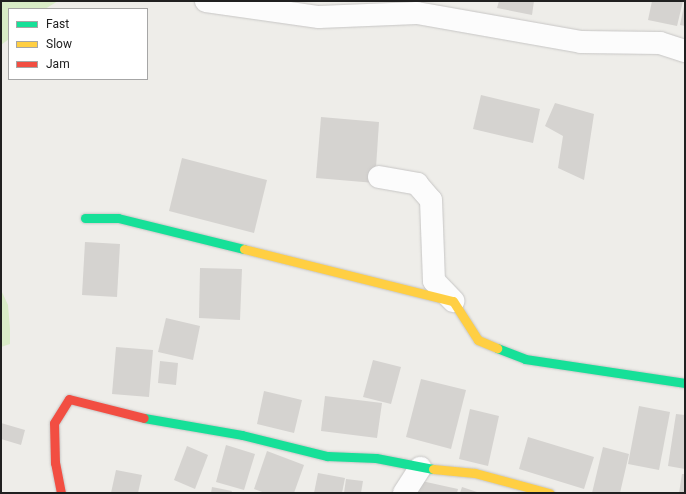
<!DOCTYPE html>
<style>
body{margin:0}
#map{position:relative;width:686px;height:494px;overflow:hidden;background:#eeede9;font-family:Roboto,sans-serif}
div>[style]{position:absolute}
.grass>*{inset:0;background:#d9ecc7}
.building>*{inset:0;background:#d5d3d0}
.roads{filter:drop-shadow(0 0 1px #c7c6c5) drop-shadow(0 0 1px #c7c6c5)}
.street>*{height:22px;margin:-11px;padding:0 11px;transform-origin:11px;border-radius:11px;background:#fcfcfc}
.fast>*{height:9px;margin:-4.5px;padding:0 4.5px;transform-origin:4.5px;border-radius:4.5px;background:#16e098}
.slow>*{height:9px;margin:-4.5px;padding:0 4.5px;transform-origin:4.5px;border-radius:4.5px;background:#ffcf43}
.jam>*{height:9px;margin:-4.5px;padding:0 4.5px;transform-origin:4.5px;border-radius:4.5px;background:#f24e42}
span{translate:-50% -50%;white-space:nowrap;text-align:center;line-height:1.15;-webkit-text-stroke:3px #fff;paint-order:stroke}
.frame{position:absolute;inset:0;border:2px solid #202020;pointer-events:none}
.legend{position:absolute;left:8px;top:8px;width:140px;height:72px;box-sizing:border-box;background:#fff;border:1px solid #a6a6a6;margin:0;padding:5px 7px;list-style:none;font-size:12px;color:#202020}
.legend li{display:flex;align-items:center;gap:8px;height:20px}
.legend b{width:20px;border:1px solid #a6a6a6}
</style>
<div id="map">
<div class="grass">
<i style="clip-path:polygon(1px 1px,58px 1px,45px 9px,9px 9px,9px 39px,1px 45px)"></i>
<i style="clip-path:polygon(1px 290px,8px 305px,10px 329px,10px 344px,1px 347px)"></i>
</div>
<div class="building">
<i style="clip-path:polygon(499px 1px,534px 1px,532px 15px,497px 8px)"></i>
<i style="clip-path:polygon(652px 1px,683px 1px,677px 26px,648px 20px)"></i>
<i style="clip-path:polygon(684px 6px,685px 6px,685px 26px,680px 25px)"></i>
<i style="clip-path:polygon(481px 95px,540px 109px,533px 143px,473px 129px)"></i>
<i style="clip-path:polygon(555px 103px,594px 114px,584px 180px,558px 168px,563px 136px,545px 126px)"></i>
<i style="clip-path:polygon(321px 117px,379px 122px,375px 183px,316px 178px)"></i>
<i style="clip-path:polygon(182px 158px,267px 180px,254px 233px,169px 211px)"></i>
<i style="clip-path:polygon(85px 242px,120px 244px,117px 297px,82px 295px)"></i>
<i style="clip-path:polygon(200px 268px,242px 269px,240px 320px,199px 318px)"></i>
<i style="clip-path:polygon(166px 318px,200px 326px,193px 360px,158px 352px)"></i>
<i style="clip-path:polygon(116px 347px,153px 350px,149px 397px,112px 394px)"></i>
<i style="clip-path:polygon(373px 360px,401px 367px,391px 404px,363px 397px)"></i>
<i style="clip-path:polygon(160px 361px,178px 363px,176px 385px,158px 383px)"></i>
<i style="clip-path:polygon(421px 379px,466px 390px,451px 449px,406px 437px)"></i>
<i style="clip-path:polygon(264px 391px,302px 400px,294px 433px,257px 424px)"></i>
<i style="clip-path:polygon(325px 396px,382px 403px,377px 438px,321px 431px)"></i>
<i style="clip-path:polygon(639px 406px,670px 412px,659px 470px,628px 464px)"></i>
<i style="clip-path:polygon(470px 409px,499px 416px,488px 466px,459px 459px)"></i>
<i style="clip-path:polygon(676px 414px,685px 415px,685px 469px,668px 466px)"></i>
<i style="clip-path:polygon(1px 423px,25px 430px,21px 445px,1px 439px)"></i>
<i style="clip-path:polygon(528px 437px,594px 457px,584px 489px,519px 469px)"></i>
<i style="clip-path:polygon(226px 445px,255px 454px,244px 490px,216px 482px)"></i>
<i style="clip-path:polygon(187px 446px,208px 455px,195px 489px,174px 480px)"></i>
<i style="clip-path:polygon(603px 447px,629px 454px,620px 493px,592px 493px)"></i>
<i style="clip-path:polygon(267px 451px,304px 465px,294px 493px,265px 493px,254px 489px)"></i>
<i style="clip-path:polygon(116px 470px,142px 475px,138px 493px,111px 493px)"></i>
<i style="clip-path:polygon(318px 473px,345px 478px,342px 493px,314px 493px)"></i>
<i style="clip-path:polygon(682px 474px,685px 474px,685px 493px,679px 493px)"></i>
<i style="clip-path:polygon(346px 479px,363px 481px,361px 493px,344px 493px)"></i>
<i style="clip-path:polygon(417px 480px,458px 489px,457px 493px,414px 493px)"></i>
<i style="clip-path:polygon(212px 487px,232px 491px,231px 493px,211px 493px)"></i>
<i style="clip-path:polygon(462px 487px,480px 493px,460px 493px)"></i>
</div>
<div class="roads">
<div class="street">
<i style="left:206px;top:1px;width:114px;rotate:8.1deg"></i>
<i style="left:319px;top:17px;width:98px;rotate:-2.3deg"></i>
<i style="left:417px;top:13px;width:167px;rotate:10deg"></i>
<i style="left:581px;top:42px;width:79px;rotate:0.7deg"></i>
<i style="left:660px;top:43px;width:26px;rotate:18deg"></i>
<i style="left:379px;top:177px;width:39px;rotate:10deg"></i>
<i style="left:417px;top:184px;width:21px;rotate:49deg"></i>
<i style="left:431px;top:200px;width:81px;rotate:87.9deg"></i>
<i style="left:434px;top:281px;width:28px;rotate:46deg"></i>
<i style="left:404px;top:493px;width:30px;rotate:-57deg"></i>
</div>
<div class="fast">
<i style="left:85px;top:218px;width:33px"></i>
<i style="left:118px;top:218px;width:130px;rotate:13.8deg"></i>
<i style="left:497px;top:348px;width:30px;rotate:21deg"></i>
<i style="left:525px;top:359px;width:162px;rotate:8.5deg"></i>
<i style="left:144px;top:418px;width:99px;rotate:9.8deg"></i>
<i style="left:242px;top:435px;width:88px;rotate:13.9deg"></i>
<i style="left:327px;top:456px;width:49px;rotate:2.3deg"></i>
<i style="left:376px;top:458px;width:58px;rotate:10.9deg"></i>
</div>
<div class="slow">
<i style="left:244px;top:249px;width:215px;rotate:14deg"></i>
<i style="left:453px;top:301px;width:46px;rotate:57.3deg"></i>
<i style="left:478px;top:340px;width:21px;rotate:23deg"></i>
<i style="left:433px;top:469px;width:42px;rotate:5.4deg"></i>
<i style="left:475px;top:473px;width:77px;rotate:15.1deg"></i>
</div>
<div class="jam">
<i style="left:61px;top:493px;width:31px;rotate:-101deg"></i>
<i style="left:55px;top:463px;width:40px;rotate:-91.4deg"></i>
<i style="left:54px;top:423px;width:28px;rotate:-58deg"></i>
<i style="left:69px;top:399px;width:77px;rotate:14.2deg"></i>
</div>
</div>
<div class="frame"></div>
<ul class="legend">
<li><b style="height:5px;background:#16e098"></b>Fast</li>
<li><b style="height:5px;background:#ffcf43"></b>Slow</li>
<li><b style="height:5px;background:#f24e42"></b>Jam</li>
</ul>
</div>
